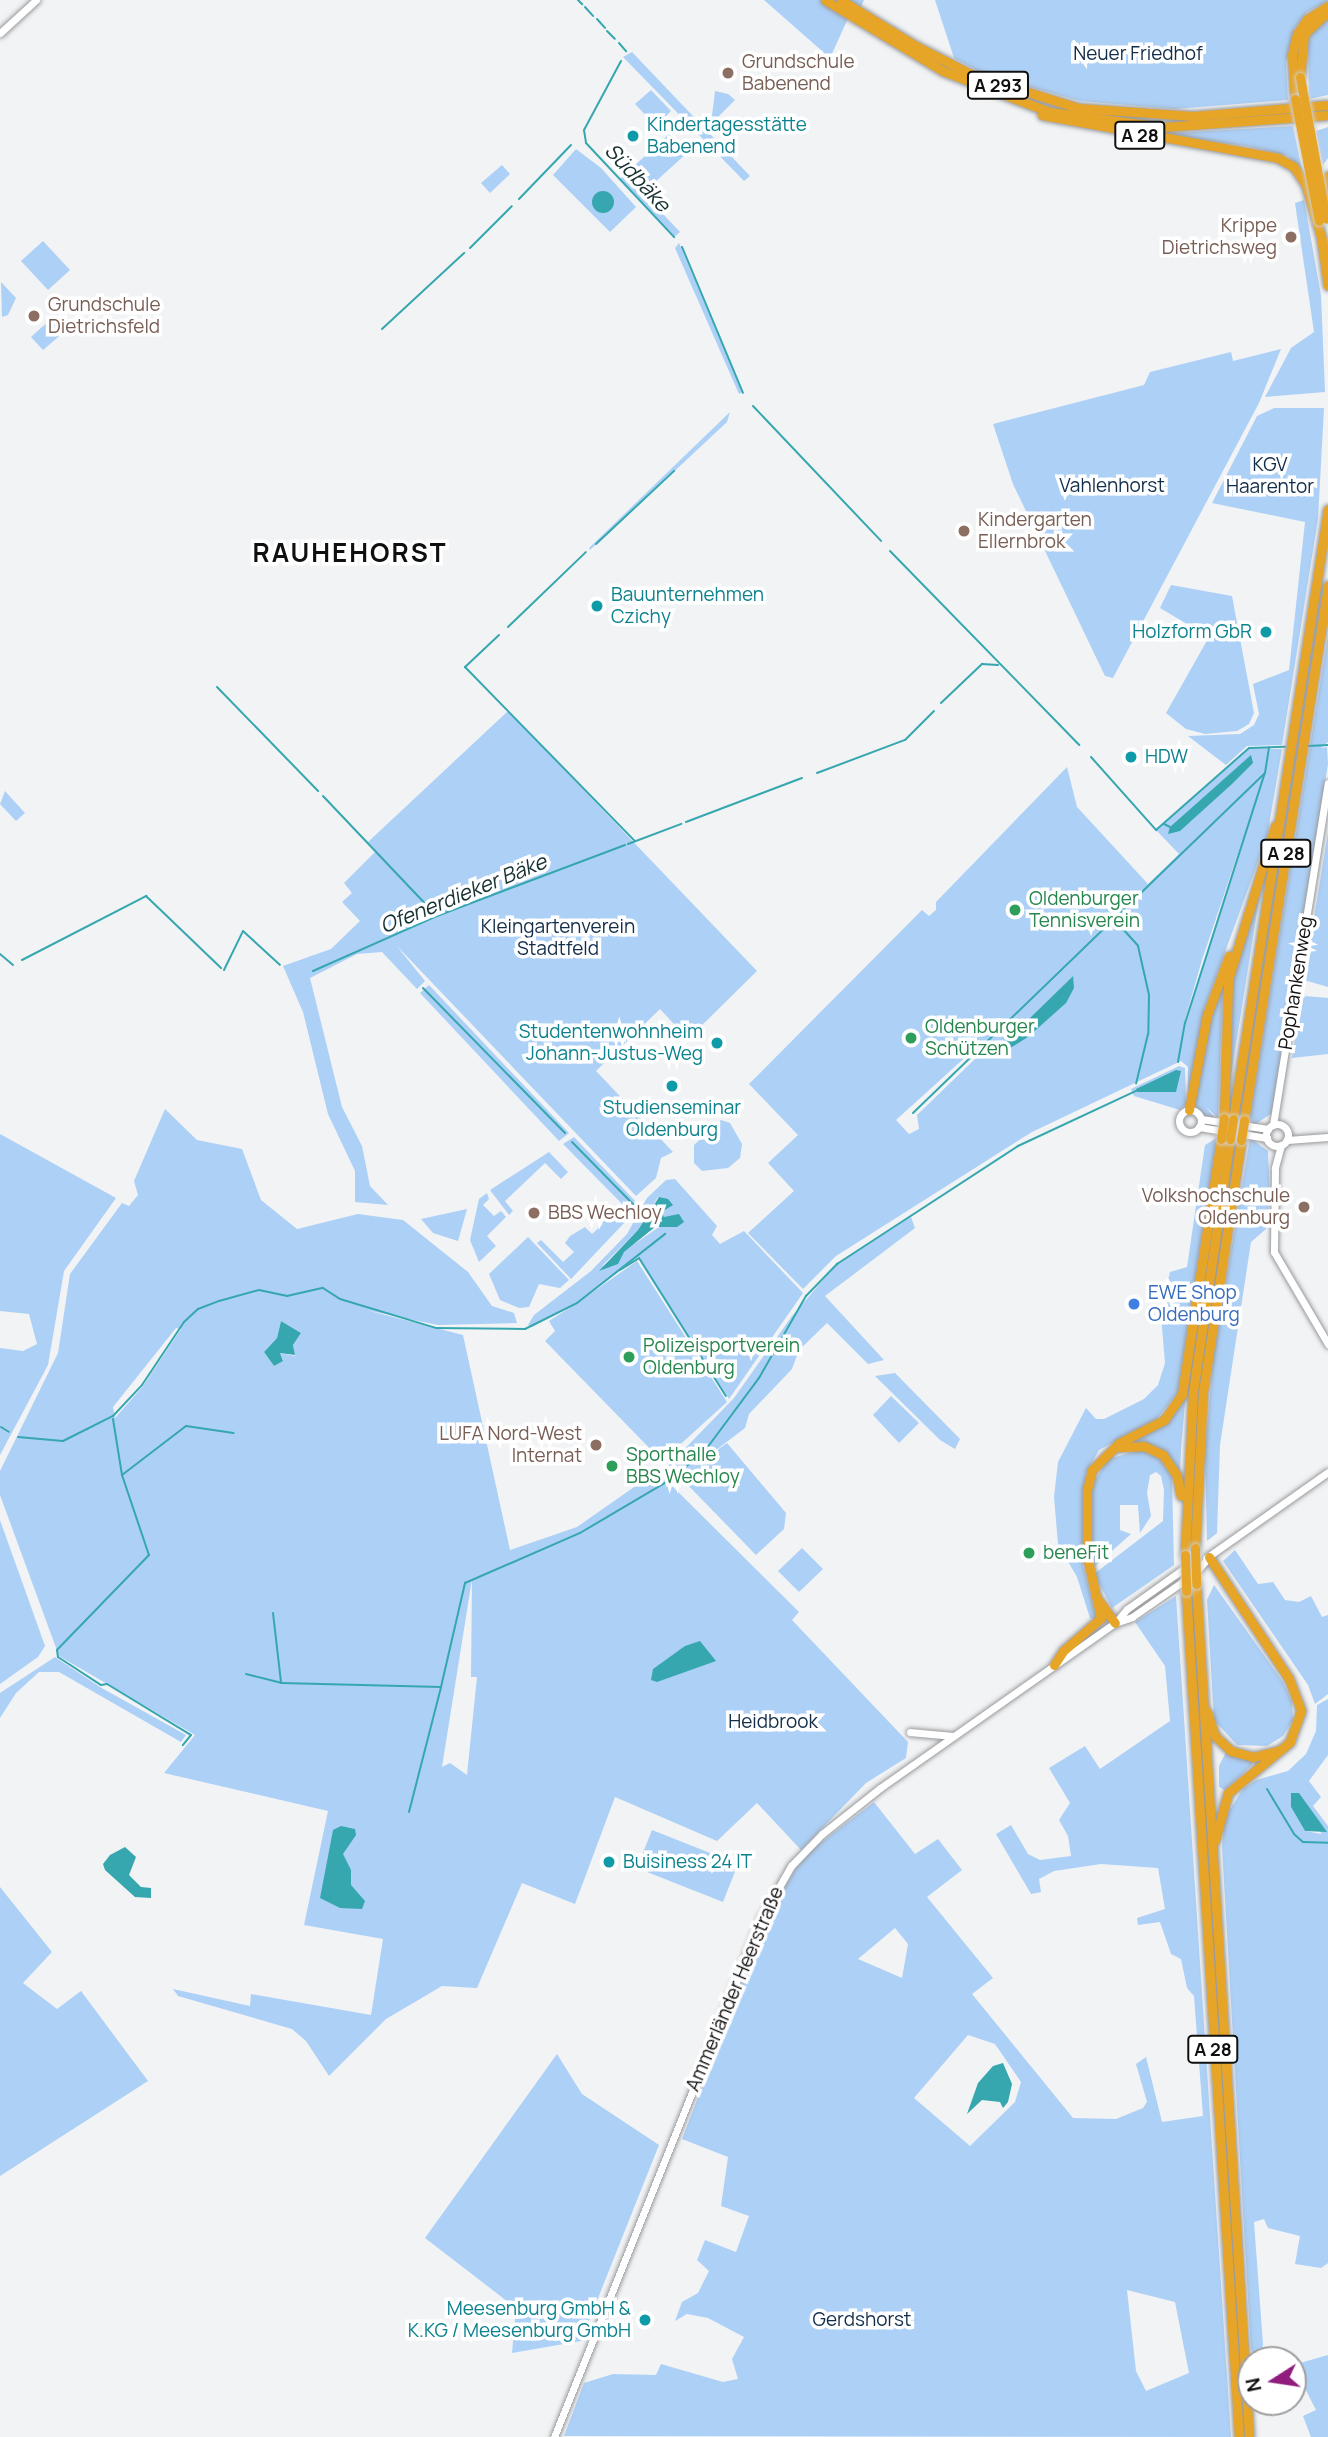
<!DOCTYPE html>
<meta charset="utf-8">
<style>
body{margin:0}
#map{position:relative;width:1328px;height:2437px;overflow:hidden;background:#f1f3f5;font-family:Manrope,sans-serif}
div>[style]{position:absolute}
.green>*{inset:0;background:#add0f7}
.water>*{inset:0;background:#36a7af}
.round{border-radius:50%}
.stream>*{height:2px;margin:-1px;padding:0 1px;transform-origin:1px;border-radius:1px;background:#36a7af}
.roads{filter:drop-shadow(0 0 2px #999a9c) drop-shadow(0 0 2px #999a9c)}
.secondary>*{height:7px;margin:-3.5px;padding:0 3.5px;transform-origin:3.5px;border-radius:3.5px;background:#fff}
.secondary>.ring{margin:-3.5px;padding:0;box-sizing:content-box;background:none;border:7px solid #fff;border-radius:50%}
.highway>*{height:9px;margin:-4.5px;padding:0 4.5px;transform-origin:4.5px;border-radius:4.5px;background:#e7a528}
.bridges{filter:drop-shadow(0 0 2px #cfcfcf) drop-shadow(0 0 2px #cfcfcf)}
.highway-bridge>*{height:9px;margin:-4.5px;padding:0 4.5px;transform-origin:4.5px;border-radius:4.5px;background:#e7a528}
.dots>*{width:19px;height:19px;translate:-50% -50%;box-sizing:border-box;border:4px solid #fff;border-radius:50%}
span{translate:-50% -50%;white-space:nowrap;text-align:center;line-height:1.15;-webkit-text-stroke:7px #fff;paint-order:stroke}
.shield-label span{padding:2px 5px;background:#fff;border:2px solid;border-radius:5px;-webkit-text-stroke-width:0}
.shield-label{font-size:18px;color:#101011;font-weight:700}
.park-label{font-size:19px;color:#122d49}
.education-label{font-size:19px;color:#785e54}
.left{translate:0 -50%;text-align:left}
.right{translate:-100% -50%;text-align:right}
.culture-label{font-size:19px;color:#0d838f}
.leisure-label{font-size:19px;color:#27864d}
.street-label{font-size:19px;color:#101011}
.shop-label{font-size:19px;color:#366cbe}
.water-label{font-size:21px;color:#173031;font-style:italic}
.district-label{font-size:26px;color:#101011;font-weight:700;letter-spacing:2px}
.north{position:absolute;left:1237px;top:2346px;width:70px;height:70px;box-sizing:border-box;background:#fff;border:2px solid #9f9fa0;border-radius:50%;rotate:258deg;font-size:19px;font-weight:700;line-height:28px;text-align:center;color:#101011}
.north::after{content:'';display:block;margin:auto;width:24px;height:32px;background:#901d7d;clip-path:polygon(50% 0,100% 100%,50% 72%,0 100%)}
</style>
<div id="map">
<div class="green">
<i style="clip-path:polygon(764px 0,864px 0,861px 7px,855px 3px,830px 58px)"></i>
<i style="clip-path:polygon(935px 0,1328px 0,1328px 1px,1307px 12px,1294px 29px,1286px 63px,1288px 100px,1175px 109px,1080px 101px,982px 73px,954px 58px)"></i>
<i style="clip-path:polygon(1328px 19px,1328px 95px,1309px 99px,1308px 43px,1312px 31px)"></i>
<i style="clip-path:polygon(632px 52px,750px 176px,744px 181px,623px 57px)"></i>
<i style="clip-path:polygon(651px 90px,671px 111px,656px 126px,635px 104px)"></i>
<i style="clip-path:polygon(715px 91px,728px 94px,735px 100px,711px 124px)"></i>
<i style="clip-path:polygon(1293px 126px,1302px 170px,1288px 156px,1247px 146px,1155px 134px)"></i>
<i style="clip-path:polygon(1328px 127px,1328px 158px,1323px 165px,1316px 131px)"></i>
<i style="clip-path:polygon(669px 134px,687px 153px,643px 193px,680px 232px,674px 237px,620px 179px)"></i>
<i style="clip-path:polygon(576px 149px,601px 168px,636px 207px,610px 232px,553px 175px)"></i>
<i style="clip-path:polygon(502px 165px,510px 174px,490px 193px,481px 183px)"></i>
<i style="clip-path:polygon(1304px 200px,1321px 295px,1325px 392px,1265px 397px,1291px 348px,1314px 332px,1295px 203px)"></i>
<i style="clip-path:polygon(43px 241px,70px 270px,48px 290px,21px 261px)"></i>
<i style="clip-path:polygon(679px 243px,742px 392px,739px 394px,675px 248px)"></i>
<i style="clip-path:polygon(1px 282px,16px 298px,8px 315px,2px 317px)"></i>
<i style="clip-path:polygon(53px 317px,64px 320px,64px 332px,43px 350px,31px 337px)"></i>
<i style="clip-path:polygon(1281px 349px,1259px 403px,1113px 678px,1105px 676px,1013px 484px,993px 424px,1144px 385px,1150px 372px,1231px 352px,1233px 361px)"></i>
<i style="clip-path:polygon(1274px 408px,1324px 408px,1318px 519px,1282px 745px,1247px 746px,1226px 765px,1188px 736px,1240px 734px,1254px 725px,1259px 714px,1253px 684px,1289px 670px,1305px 522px,1212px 503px,1257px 416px)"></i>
<i style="clip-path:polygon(730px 412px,727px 422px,590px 550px,589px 548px)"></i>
<i style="clip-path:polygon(1171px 585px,1232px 596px,1254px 713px,1249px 724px,1237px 731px,1205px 734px,1186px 729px,1166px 713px,1209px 637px,1160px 608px)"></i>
<i style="clip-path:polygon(1328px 635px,1328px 742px,1321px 748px,1327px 747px,1328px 764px,1272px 1113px,1253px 1126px,1249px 1124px)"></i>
<i style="clip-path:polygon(508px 711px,757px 971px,688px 1039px,660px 1009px,596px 1071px,673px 1152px,661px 1158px,656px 1178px,636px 1196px,396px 945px,425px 981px,417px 989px,382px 952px,357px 954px,310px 978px,342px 1107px,362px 1146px,370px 1186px,388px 1205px,355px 1202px,355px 1171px,328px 1114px,303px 1012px,283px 966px,331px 949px,360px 921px,342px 902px,352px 893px,344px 883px,376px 851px,368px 842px)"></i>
<i style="clip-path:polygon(evenodd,1269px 747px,1266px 769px,1270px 749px,1282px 749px,1267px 837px,1205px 1007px,1188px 1097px,1188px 1067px,1181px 1061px,1032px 1132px,836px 1256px,803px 1289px,748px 1233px,794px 1191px,768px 1163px,798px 1135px,749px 1084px,922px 910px,929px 916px,936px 910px,936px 902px,1067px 767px,1077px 807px,1148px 884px,1179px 854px,1156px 830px,1249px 748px,1269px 747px,1263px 779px,1185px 1023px,1179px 1057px,1184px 1023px,1202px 960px,1263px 779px,1269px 747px,1073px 976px,1065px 1003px,1028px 1037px,997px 1050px,1073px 976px,1269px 747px,971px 1052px,976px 1058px,917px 1115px,919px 1129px,909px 1134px,896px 1120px,971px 1052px)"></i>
<i style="clip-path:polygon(5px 791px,25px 813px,16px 821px,0 804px)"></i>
<i style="clip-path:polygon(1328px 832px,1328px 987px,1304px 980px)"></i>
<i style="clip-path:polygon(1263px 874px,1243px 1000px,1229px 1088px,1230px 985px)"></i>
<i style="clip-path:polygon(1223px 978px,1218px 1118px,1206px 1107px,1216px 1119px,1205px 1118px,1192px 1106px,1206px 1031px)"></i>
<i style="clip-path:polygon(429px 985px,569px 1133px,559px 1141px,420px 993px)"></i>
<i style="clip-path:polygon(1306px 996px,1328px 998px,1328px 1054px,1292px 1058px,1301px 1000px)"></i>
<i style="clip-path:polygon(1179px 1066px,1185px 1068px,1186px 1104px,1180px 1110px,1134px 1096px,1131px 1089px)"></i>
<i style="clip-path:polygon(evenodd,165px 1109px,197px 1140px,242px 1149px,261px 1200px,297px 1229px,358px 1214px,403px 1220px,468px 1272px,492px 1306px,514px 1313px,517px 1323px,438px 1325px,366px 1310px,463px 1335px,510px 1550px,577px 1527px,657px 1471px,799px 1612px,792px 1620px,908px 1742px,906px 1758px,866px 1783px,801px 1850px,757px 1803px,717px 1841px,615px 1797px,575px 1904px,522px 1883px,477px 1988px,442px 1986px,386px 2019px,329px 2076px,306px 2041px,292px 2029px,178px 1996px,173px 1989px,250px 2006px,251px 1994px,371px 2015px,383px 1939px,304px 1925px,328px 1811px,164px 1773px,195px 1735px,59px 1656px,0 1495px,0 1471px,58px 1353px,70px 1274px,122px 1203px,129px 1206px,138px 1195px,134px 1181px,165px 1109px,281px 1321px,301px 1333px,293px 1345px,295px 1356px,280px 1353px,283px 1360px,274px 1366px,264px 1352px,277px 1338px,281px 1321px,165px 1109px,176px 1328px,181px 1329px,143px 1386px,115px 1418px,113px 1407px,176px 1328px,165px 1109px,472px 1579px,471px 1677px,477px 1677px,467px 1775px,450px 1763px,442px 1767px,472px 1579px)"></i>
<i style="clip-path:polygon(721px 1120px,730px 1123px,742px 1144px,740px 1158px,728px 1168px,702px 1171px,694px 1163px,694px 1145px)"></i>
<i style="clip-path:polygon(0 1134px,116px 1198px,64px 1271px,48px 1365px,0 1455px,0 1348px,23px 1351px,37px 1344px,29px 1314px,0 1311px)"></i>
<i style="clip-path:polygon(574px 1137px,638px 1204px,630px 1212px,563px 1144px)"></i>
<i style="clip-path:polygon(1217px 1138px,1178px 1392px,1156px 1420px,1099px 1450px,1086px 1473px,1083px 1566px,1097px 1619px,1090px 1618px,1077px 1577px,1058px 1544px,1054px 1497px,1058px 1462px,1086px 1408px,1096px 1419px,1104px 1419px,1144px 1399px,1158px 1385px,1165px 1363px,1161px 1315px,1170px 1297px,1165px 1293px,1170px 1272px,1187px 1267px,1205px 1145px)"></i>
<i style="clip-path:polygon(1250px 1138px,1268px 1151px,1270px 1197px,1266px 1229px,1251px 1242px,1220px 1445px,1217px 1533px,1207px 1541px,1205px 1453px,1213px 1359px)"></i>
<i style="clip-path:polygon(549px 1152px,568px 1172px,561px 1179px,545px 1163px,505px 1201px,513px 1211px,509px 1215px,490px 1190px)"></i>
<i style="clip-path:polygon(evenodd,675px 1179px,717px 1226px,712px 1235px,720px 1244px,744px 1231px,803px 1293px,729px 1399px,638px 1257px,580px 1301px,637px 1261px,727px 1402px,662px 1461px,545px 1341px,555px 1331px,549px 1321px,574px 1305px,532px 1327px,528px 1325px,534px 1315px,591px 1271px,627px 1234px,647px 1198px,666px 1180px,675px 1179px,658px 1197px,669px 1207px,662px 1213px,664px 1217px,672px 1218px,601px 1267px,638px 1230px,658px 1197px)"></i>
<i style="clip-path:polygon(487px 1193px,489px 1199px,483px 1205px,494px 1216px,501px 1211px,506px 1217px,487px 1236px,496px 1246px,479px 1262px,470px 1240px,479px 1199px)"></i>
<i style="clip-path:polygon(601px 1207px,617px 1223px,622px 1219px,625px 1222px,571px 1279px,537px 1243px,541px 1240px,563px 1262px,574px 1252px,565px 1243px,570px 1236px,585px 1227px,592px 1234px,603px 1224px,594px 1214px)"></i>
<i style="clip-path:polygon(467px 1209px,458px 1241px,433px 1233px,421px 1219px)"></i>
<i style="clip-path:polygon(911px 1217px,915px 1228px,825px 1296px,884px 1360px,868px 1364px,827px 1323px,799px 1350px,792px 1369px,749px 1414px,745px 1428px,683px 1475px,668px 1466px,734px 1398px,792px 1316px,836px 1265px)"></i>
<i style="clip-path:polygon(528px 1237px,569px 1280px,560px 1288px,539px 1284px,529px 1307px,519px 1308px,500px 1300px,489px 1274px)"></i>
<i style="clip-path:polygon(895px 1373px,960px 1439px,955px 1449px,940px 1440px,875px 1376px)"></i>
<i style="clip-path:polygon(1186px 1391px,1181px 1449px,1180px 1473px,1171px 1461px,1129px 1441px,1164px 1423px)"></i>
<i style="clip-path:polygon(891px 1396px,919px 1423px,899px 1443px,873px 1415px)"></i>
<i style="clip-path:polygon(727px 1443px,786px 1513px,784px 1529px,756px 1555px,680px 1477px)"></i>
<i style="clip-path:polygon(1141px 1450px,1160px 1459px,1172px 1477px,1174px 1565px,1112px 1608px,1094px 1574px,1163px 1521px,1164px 1490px,1161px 1476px,1156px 1472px,1150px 1475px,1147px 1493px,1151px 1516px,1140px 1533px,1138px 1505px,1120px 1505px,1120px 1530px,1131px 1534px,1095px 1566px,1091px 1551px,1091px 1487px,1108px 1459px)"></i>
<i style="clip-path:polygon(0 1520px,45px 1646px,38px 1657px,0 1684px)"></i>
<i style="clip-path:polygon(802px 1548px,823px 1569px,799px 1592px,778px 1571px)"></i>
<i style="clip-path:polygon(1235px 1550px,1258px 1584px,1273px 1582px,1285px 1600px,1299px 1602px,1311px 1596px,1322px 1617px,1328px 1615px,1328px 1694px,1315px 1704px,1308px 1685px,1223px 1561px)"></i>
<i style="clip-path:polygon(1214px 1585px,1283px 1682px,1292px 1702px,1293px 1720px,1283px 1736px,1267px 1746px,1237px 1745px,1214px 1720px,1207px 1600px)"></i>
<i style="clip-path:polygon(evenodd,1176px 1596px,1231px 2437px,564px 2436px,584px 2383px,613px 2374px,656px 2375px,661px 2364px,723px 2382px,738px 2379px,732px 2359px,744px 2337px,708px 2318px,687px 2314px,675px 2321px,682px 2302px,698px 2293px,709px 2271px,697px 2260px,705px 2240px,736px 2252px,749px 2216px,721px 2206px,728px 2157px,682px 2139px,767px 1917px,796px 1868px,815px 1847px,874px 1802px,915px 1854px,938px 1839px,962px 1870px,927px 1897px,993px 1978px,972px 1994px,1073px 2118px,1116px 2119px,1143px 2108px,1147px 2102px,1136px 2064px,1146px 2057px,1162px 2122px,1203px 2116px,1194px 1996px,1187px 1988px,1181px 1959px,1171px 1954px,1160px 1922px,1138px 1925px,1137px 1918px,1165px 1909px,1158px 1868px,1101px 1864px,1054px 1871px,1039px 1879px,1041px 1892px,1031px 1894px,996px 1834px,1011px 1825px,1028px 1854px,1040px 1860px,1071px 1856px,1068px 1836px,1059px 1820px,1070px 1803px,1049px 1768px,1085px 1746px,1100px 1769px,1170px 1721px,1165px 1666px,1135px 1622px,1176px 1596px,895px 1928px,908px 1944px,902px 1978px,858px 1959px,895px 1928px,1176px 1596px,968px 2035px,995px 2044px,1021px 2082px,1015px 2102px,970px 2146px,914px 2098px,968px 2035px,1176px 1596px,1127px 2290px,1175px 2302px,1189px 2373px,1146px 2391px,1136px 2371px,1127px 2290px)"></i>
<i style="clip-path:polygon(55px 1657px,100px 1687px,186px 1735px,181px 1742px,59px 1672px,39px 1672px,16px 1693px,0 1718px,0 1693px)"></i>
<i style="clip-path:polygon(evenodd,1328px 1699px,1328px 1755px,1309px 1781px,1321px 1797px,1313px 1806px,1328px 1826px,1328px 2263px,1321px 2268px,1295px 2264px,1300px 2236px,1268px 2228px,1264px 2219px,1254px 2222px,1263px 2344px,1262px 2354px,1256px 2356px,1251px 2350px,1222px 1847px,1225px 1817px,1243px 1789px,1256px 1780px,1288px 1771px,1306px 1754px,1316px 1731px,1317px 1705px,1328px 1699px,1291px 1793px,1322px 1834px,1305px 1831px,1291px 1807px,1291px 1793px)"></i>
<i style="clip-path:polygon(1226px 1752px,1252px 1760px,1252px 1765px,1225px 1790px,1219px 1787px,1219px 1766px)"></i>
<i style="clip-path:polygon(652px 1830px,738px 1864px,723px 1902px,637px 1868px)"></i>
<i style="clip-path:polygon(0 1887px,52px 1952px,23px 1983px,57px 2009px,81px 1991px,148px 2081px,0 2176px)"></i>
<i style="clip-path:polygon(557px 2054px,582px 2094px,659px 2145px,581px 2341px,512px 2353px,516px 2308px,425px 2238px)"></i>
<i style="clip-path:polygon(1328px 2355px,1328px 2437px,1311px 2437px,1303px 2416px,1316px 2410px,1293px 2365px)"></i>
</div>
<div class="water">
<i class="round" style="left:592px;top:191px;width:22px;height:22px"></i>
<i style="clip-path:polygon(1251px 755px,1253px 763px,1232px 784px,1180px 831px,1168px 834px,1170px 827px)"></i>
<i style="clip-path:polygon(1073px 976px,1074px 988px,1066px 1003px,1028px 1037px,1002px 1053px,997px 1050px)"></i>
<i style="clip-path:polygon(1176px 1070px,1181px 1071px,1176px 1092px,1137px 1092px,1136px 1089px)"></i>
<i style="clip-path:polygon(659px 1197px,668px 1199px,673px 1205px,662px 1212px,664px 1217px,679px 1214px,684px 1222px,677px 1227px,655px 1227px,624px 1252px,618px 1264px,599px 1271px,638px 1230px)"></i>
<i style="clip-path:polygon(281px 1321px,301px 1333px,293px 1345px,295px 1355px,280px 1353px,283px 1361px,274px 1366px,264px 1352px,277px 1338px)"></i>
<i style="clip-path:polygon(700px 1641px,716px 1661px,657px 1682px,651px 1680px,653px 1669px,685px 1646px)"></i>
<i style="clip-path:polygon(1291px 1793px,1299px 1793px,1327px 1832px,1305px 1831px,1291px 1807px)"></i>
<i style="clip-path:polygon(341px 1826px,355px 1829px,356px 1835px,343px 1854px,351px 1870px,351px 1885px,365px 1901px,362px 1909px,340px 1908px,320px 1898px,333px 1830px)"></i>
<i style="clip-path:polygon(125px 1847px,136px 1857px,129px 1875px,141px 1887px,151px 1888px,151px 1898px,135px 1897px,105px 1870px,103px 1864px,110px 1855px)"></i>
<i style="clip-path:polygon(1003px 2063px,1012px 2084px,1008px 2102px,1003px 2108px,1000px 2102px,982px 2100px,967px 2114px,978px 2083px,993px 2066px)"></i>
</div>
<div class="stream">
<i style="left:578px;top:0;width:6px;rotate:45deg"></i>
<i style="left:585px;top:7px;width:12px;rotate:48deg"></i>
<i style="left:597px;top:19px;width:12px;rotate:48deg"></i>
<i style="left:607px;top:31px;width:11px;rotate:45deg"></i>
<i style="left:619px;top:43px;width:11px;rotate:49deg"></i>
<i style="left:621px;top:61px;width:78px;rotate:118.2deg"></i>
<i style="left:584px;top:130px;width:13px;rotate:81deg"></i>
<i style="left:586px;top:143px;width:129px;rotate:46.9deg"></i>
<i style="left:519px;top:199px;width:75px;rotate:-46.1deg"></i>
<i style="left:682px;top:247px;width:158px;rotate:67.3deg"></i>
<i style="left:470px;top:248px;width:59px;rotate:-45deg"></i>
<i style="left:382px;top:329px;width:112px;rotate:-42.8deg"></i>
<i style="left:753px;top:406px;width:186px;rotate:46.5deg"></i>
<i style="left:596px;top:544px;width:107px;rotate:-43.1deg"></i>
<i style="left:890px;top:551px;width:271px;rotate:45.7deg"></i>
<i style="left:508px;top:627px;width:108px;rotate:-43.9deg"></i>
<i style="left:499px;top:635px;width:47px;rotate:136.7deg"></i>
<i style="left:465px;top:667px;width:243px;rotate:45.7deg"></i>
<i style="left:217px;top:687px;width:145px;rotate:45.8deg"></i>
<i style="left:941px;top:703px;width:57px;rotate:-43.6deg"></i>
<i style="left:982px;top:664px;width:16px;rotate:4deg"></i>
<i style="left:1308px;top:746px;width:20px;rotate:-3deg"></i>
<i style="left:1091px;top:757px;width:98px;rotate:48.3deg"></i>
<i style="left:1156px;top:830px;width:124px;rotate:-41.4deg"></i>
<i style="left:1249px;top:748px;width:36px;rotate:-2deg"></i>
<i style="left:817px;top:773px;width:94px;rotate:-20.6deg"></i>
<i style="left:905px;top:740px;width:41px;rotate:-45deg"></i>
<i style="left:323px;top:796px;width:164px;rotate:46.5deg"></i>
<i style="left:686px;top:822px;width:124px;rotate:-20.8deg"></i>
<i style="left:1164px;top:824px;width:7px;rotate:27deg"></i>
<i style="left:628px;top:844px;width:57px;rotate:-20.7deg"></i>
<i style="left:1114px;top:919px;width:36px;rotate:48deg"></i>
<i style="left:1138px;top:946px;width:50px;rotate:77.3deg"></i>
<i style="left:1149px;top:995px;width:39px;rotate:91deg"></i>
<i style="left:1148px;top:1034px;width:51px;rotate:103.5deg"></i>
<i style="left:0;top:954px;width:17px;rotate:40deg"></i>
<i style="left:22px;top:960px;width:140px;rotate:-27.3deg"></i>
<i style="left:146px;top:896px;width:104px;rotate:43.8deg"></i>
<i style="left:224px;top:970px;width:43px;rotate:-64deg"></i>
<i style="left:243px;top:931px;width:50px;rotate:42.6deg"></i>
<i style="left:313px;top:971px;width:136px;rotate:-23.9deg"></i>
<i style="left:437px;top:916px;width:201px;rotate:-20.7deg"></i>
<i style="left:423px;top:988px;width:203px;rotate:45.6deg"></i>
<i style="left:1178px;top:1062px;width:40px;rotate:-80deg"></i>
<i style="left:1185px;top:1023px;width:262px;rotate:-72.3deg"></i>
<i style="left:1265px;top:773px;width:26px;rotate:-81deg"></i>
<i style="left:913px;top:1113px;width:489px;rotate:-44deg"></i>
<i style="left:572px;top:1142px;width:88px;rotate:45.5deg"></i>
<i style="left:620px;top:1270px;width:22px;rotate:-32deg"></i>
<i style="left:639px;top:1258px;width:163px;rotate:57.8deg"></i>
<i style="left:113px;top:1419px;width:57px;rotate:80.9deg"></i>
<i style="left:122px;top:1475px;width:84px;rotate:71.4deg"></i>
<i style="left:149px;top:1555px;width:132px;rotate:134.1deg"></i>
<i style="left:57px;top:1650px;width:7px;rotate:82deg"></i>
<i style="left:58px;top:1657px;width:51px;rotate:33.1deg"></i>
<i style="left:101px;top:1685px;width:6px;rotate:-9deg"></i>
<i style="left:107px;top:1684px;width:98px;rotate:31.3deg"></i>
<i style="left:191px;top:1735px;width:13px;rotate:129deg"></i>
<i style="left:1px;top:1427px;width:9px;rotate:32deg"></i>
<i style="left:18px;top:1437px;width:45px;rotate:5.1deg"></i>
<i style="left:63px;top:1441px;width:56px;rotate:-26.6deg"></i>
<i style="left:113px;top:1416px;width:42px;rotate:-46.9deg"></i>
<i style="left:142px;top:1385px;width:76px;rotate:-56.3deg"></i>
<i style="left:184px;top:1322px;width:19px;rotate:-43deg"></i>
<i style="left:198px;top:1309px;width:22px;rotate:-21deg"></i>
<i style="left:219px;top:1301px;width:41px;rotate:-15.4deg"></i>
<i style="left:259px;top:1290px;width:29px;rotate:12deg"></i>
<i style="left:287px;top:1296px;width:37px;rotate:-13deg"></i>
<i style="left:323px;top:1288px;width:20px;rotate:33deg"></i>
<i style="left:340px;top:1299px;width:100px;rotate:16.8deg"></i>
<i style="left:436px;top:1328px;width:89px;rotate:0.6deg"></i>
<i style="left:525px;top:1329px;width:58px;rotate:-26.6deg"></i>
<i style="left:577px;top:1303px;width:112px;rotate:-38.1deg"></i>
<i style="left:122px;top:1475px;width:81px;rotate:-37.4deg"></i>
<i style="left:186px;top:1426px;width:48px;rotate:8.5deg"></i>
<i style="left:273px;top:1613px;width:69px;rotate:83.4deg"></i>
<i style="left:246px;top:1674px;width:36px;rotate:14deg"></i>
<i style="left:281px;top:1683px;width:160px;rotate:1.4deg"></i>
<i style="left:441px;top:1687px;width:107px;rotate:-77deg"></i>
<i style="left:465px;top:1583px;width:125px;rotate:-23.5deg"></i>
<i style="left:580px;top:1533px;width:108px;rotate:-30.6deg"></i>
<i style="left:673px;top:1478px;width:45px;rotate:-41.4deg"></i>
<i style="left:707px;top:1448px;width:87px;rotate:-53.4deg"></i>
<i style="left:759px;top:1378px;width:95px;rotate:-60.2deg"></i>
<i style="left:806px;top:1296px;width:45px;rotate:-45.9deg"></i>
<i style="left:837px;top:1264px;width:216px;rotate:-33.1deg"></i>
<i style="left:1018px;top:1146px;width:132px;rotate:-25deg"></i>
<i style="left:1267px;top:1789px;width:52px;rotate:59deg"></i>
<i style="left:1294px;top:1834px;width:12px;rotate:42deg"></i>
<i style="left:1303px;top:1842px;width:25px;rotate:2deg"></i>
<i style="left:409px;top:1812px;width:129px;rotate:-75.6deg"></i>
</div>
<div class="roads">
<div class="secondary">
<i style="left:0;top:33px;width:49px;rotate:-42.5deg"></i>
<i class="ring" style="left:1179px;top:1110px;width:15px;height:15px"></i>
<i style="left:1201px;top:1119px;width:68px;rotate:8.5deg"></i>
<i class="ring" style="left:1266px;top:1124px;width:15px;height:15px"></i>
<i style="left:1273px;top:1125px;width:346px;rotate:-80.9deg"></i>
<i style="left:1199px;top:1127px;width:69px;rotate:9.2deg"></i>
<i style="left:1287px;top:1140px;width:41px;rotate:-4.2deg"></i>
<i style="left:1281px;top:1145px;width:24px;rotate:105deg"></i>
<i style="left:1275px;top:1168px;width:84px;rotate:90.7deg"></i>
<i style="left:1274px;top:1252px;width:107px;rotate:59.6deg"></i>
<i style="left:1206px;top:1558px;width:149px;rotate:-35.2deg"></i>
<i style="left:1116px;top:1622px;width:17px;rotate:-50deg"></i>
<i style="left:1127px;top:1609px;width:76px;rotate:-35.4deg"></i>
<i style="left:910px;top:1732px;width:43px;rotate:5.3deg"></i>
<i style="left:554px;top:2437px;width:560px;rotate:-68.2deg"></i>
<i style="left:762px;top:1917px;width:59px;rotate:-60.4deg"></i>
<i style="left:791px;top:1866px;width:45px;rotate:-45.9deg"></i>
<i style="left:822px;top:1834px;width:74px;rotate:-38.4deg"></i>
<i style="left:880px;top:1788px;width:287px;rotate:-35.1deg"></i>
<i style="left:1115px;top:1623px;width:18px;rotate:-19deg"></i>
<i style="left:1132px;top:1617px;width:77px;rotate:-34.9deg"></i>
<i style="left:1195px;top:1573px;width:21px;rotate:-49deg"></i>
</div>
<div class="highway">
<i style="left:825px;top:0;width:138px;rotate:31deg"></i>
<i style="left:943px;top:71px;width:115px;rotate:21deg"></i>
<i style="left:1050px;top:112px;width:114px;rotate:7.6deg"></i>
<i style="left:1163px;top:127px;width:165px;rotate:-4.2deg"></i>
<i style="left:841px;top:0;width:88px;rotate:31.5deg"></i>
<i style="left:916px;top:46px;width:62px;rotate:27deg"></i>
<i style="left:971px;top:74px;width:112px;rotate:17.6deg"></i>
<i style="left:1078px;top:108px;width:115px;rotate:4deg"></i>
<i style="left:1193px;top:116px;width:135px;rotate:-4.7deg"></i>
<i style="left:1300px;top:77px;width:43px;rotate:-84.7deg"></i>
<i style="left:1304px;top:34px;width:33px;rotate:-43deg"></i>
<i style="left:1295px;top:99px;width:44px;rotate:-93.9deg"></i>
<i style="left:1292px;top:55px;width:22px;rotate:-77deg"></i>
<i style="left:1297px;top:34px;width:18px;rotate:-56deg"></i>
<i style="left:1307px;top:19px;width:25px;rotate:-32deg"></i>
<i style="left:1042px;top:115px;width:240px;rotate:10.3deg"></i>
<i style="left:1278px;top:158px;width:18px;rotate:29deg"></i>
<i style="left:1294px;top:167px;width:22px;rotate:56deg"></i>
<i style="left:1306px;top:185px;width:57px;rotate:73.8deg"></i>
<i style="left:1328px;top:176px;width:23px;rotate:90deg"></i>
<i style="left:1321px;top:236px;width:50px;rotate:82deg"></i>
<i style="left:1189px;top:1110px;width:97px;rotate:-79.3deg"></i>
<i style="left:1207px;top:1015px;width:63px;rotate:-69.6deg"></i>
<i style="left:1224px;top:1118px;width:138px;rotate:-88.3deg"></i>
<i style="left:1228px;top:980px;width:161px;rotate:-73deg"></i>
<i style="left:1233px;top:1119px;width:617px;rotate:-81.15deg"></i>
<i style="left:1244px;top:1120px;width:541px;rotate:-81.06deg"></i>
<i style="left:1120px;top:1447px;width:24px;rotate:-2deg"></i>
<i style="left:1144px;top:1446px;width:21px;rotate:25deg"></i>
<i style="left:1163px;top:1455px;width:25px;rotate:56deg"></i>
<i style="left:1177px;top:1476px;width:20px;rotate:79deg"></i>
<i style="left:1195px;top:1548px;width:156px;rotate:-87.1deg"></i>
<i style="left:1203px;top:1392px;width:255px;rotate:-81.4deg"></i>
<i style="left:1185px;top:1555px;width:163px;rotate:-87.2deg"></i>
<i style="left:1193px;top:1392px;width:256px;rotate:-81.7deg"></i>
<i style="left:1209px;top:1557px;width:146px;rotate:56.7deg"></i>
<i style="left:1289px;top:1679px;width:34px;rotate:69deg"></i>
<i style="left:1301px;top:1711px;width:33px;rotate:110deg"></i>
<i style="left:1290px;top:1742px;width:80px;rotate:140.6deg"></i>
<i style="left:1228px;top:1793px;width:49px;rotate:105.5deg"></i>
<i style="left:1196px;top:1584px;width:855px;rotate:86.44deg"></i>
<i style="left:1186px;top:1591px;width:848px;rotate:86.42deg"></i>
<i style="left:1099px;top:1601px;width:27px;rotate:54deg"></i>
<i style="left:1054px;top:1665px;width:17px;rotate:-57deg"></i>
<i style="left:1063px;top:1651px;width:50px;rotate:-41deg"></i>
<i style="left:1101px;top:1618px;width:63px;rotate:-102.9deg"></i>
<i style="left:1087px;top:1557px;width:67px;rotate:-90deg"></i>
<i style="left:1087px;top:1490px;width:21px;rotate:-76deg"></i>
<i style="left:1092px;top:1470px;width:38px;rotate:-45deg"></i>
<i style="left:1119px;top:1443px;width:51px;rotate:-27.1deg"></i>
<i style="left:1164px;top:1420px;width:32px;rotate:-55deg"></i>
<i style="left:1182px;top:1394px;width:258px;rotate:-81.3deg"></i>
<i style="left:1207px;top:1712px;width:25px;rotate:72deg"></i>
<i style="left:1215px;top:1736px;width:22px;rotate:43deg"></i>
<i style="left:1231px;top:1751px;width:23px;rotate:15deg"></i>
<i style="left:1253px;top:1757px;width:25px;rotate:-14deg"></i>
</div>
</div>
<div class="bridges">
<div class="highway-bridge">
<i style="left:1300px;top:77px;width:144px;rotate:79.6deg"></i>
<i style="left:1295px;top:99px;width:124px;rotate:78.9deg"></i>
<i style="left:1221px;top:1139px;width:21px;rotate:-82deg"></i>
<i style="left:1230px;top:1139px;width:20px;rotate:-81deg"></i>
<i style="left:1241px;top:1140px;width:20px;rotate:-81deg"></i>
<i style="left:1195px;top:1548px;width:36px;rotate:88deg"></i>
<i style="left:1185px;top:1555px;width:36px;rotate:88deg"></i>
</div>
</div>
<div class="dots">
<i style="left:728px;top:73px;background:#8d6e63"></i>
<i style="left:633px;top:136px;background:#0f9aa8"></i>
<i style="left:1291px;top:237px;background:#8d6e63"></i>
<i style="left:34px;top:316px;background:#8d6e63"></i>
<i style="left:964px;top:531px;background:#8d6e63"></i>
<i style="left:597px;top:606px;background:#0f9aa8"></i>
<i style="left:1266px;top:632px;background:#0f9aa8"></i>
<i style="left:1131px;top:757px;background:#0f9aa8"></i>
<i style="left:1015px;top:910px;background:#2e9e5b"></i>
<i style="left:911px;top:1038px;background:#2e9e5b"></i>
<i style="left:717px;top:1043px;background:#0f9aa8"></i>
<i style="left:672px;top:1086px;background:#0f9aa8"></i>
<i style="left:1304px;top:1207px;background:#8d6e63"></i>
<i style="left:534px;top:1213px;background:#8d6e63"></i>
<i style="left:1134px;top:1304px;background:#3f7fe0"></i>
<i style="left:629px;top:1357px;background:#2e9e5b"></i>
<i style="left:596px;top:1445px;background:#8d6e63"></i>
<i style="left:612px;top:1466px;background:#2e9e5b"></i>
<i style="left:1029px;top:1553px;background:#2e9e5b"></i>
<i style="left:609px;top:1862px;background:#0f9aa8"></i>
<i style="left:645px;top:2320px;background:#0f9aa8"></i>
</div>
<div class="shield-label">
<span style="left:998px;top:85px">A 293</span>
<span style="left:1140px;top:135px">A 28</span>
<span style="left:1286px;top:853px">A 28</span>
<span style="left:1213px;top:2049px">A 28</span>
</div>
<div class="park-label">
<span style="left:1138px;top:54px">Neuer Friedhof</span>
<span style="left:1270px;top:476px">KGV<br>Haarentor</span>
<span style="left:1112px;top:486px">Vahlenhorst</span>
<span style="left:558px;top:938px">Kleingartenverein<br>Stadtfeld</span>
<span style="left:773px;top:1722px">Heidbrook</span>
<span style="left:862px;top:2320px">Gerdshorst</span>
</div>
<div class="education-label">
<span class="left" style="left:742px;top:73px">Grundschule<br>Babenend</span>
<span class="right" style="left:1277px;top:237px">Krippe<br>Dietrichsweg</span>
<span class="left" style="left:48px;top:316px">Grundschule<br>Dietrichsfeld</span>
<span class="left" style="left:978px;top:531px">Kindergarten<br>Ellernbrok</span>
<span class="right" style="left:1290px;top:1207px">Volkshochschule<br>Oldenburg</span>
<span class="left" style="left:548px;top:1213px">BBS Wechloy</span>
<span class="right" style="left:582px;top:1445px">LUFA Nord-West<br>Internat</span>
</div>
<div class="culture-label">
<span class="left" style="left:647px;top:136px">Kindertagesstätte<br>Babenend</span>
<span class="left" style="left:611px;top:606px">Bauunternehmen<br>Czichy</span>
<span class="right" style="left:1252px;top:632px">Holzform GbR</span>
<span class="left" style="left:1145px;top:757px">HDW</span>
<span class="right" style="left:703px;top:1043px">Studentenwohnheim<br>Johann-Justus-Weg</span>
<span style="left:672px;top:1119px">Studienseminar<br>Oldenburg</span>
<span class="left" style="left:623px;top:1862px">Buisiness 24 IT</span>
<span class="right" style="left:631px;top:2320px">Meesenburg GmbH &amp;<br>K.KG / Meesenburg GmbH</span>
</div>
<div class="leisure-label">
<span class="left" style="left:1029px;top:910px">Oldenburger<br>Tennisverein</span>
<span class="left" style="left:925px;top:1038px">Oldenburger<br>Schützen</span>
<span class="left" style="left:643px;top:1357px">Polizeisportverein<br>Oldenburg</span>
<span class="left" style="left:626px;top:1466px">Sporthalle<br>BBS Wechloy</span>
<span class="left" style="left:1043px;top:1553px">beneFit</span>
</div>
<div class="street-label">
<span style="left:1296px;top:983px;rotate:-81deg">Pophankenweg</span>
<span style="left:735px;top:1989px;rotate:-67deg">Ammerländer Heerstraße</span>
</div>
<div class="shop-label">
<span class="left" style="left:1148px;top:1304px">EWE Shop<br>Oldenburg</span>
</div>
<div class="water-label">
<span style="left:638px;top:177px;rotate:47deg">Südbäke</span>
<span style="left:463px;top:893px;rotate:-22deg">Ofenerdieker Bäke</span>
</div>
<div class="district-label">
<span style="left:350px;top:553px">RAUHEHORST</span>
</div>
<div class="north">N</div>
</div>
